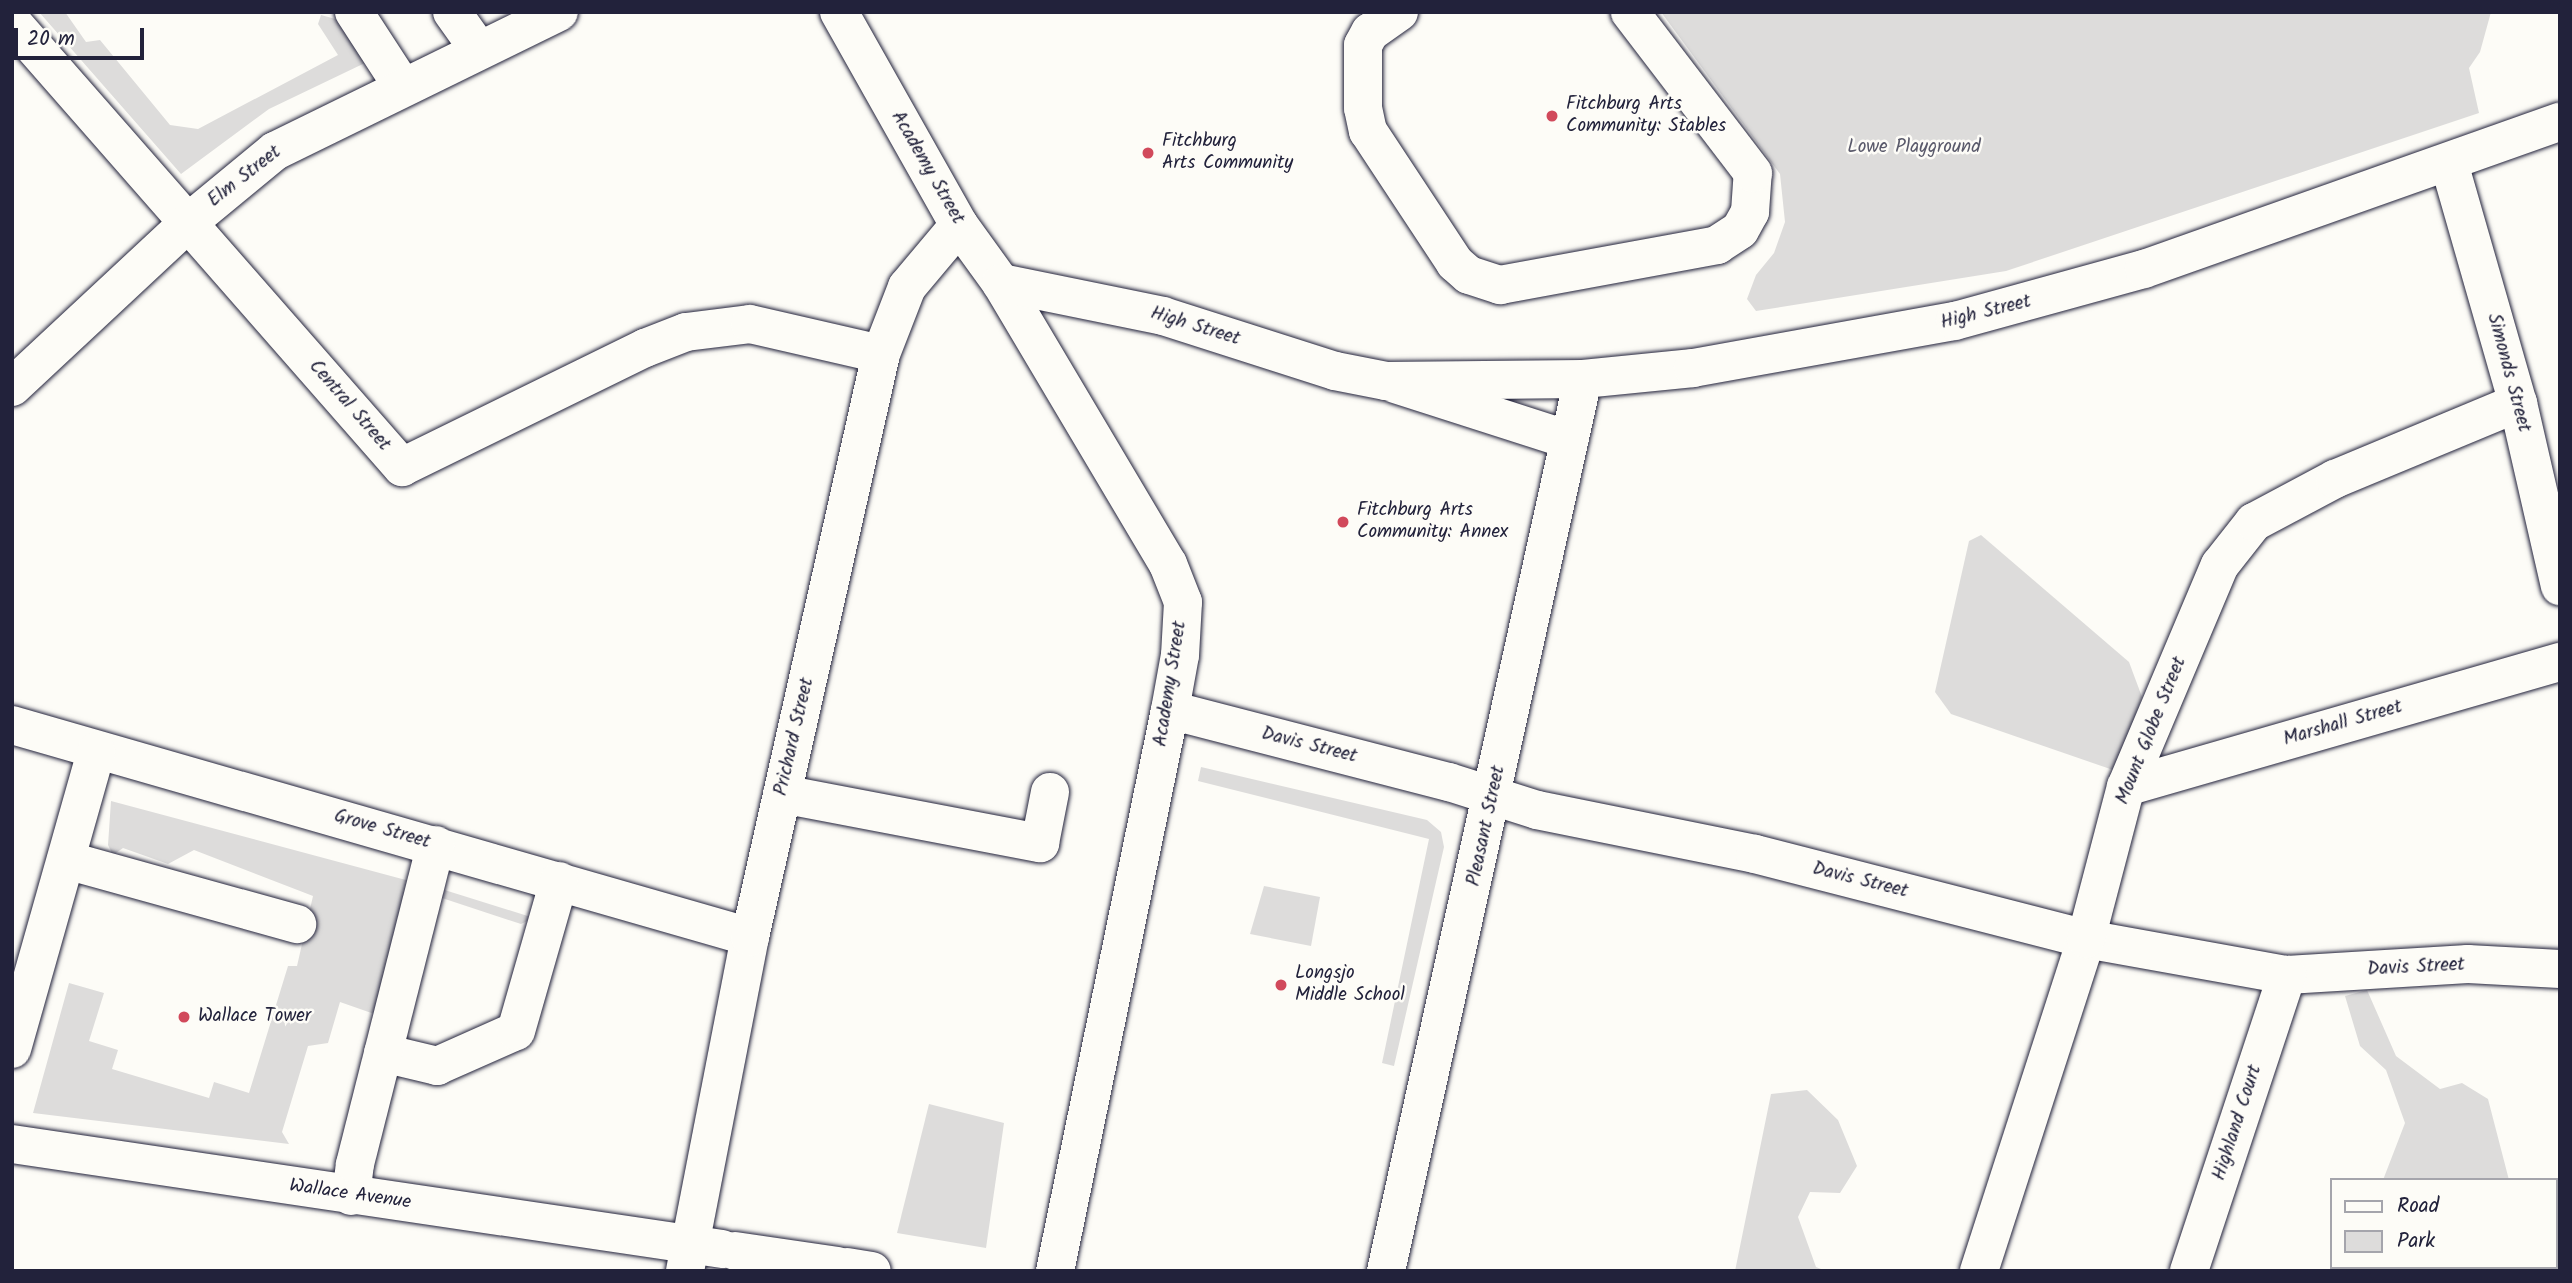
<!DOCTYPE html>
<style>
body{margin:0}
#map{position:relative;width:2572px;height:1283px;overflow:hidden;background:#fdfcf7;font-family:Kalam,sans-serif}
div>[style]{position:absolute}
.green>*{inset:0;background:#dddcdb}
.roads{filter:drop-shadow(0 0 2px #22223b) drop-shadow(0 0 2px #22223b)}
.minor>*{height:38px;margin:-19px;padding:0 19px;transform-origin:19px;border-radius:19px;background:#fdfcf7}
.major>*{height:38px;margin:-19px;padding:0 19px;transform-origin:19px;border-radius:19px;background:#fdfcf7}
.dots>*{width:19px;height:19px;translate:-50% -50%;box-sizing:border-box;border:4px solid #fdfcf7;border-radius:50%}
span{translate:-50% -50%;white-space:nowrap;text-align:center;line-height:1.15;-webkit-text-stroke:5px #fdfcf7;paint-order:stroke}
.poi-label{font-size:19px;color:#22223b}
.left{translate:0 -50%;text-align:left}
.park-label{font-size:19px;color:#5a5a6b}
.street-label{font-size:19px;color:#22223b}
.frame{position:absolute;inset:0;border:14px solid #22223b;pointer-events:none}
.legend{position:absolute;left:2330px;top:1178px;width:228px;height:91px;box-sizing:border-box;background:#fdfcf7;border:2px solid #a5a5ac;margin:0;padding:9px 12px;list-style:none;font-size:21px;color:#22223b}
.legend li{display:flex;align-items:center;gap:14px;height:35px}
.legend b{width:35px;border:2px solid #a5a5ac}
.scale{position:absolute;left:14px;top:28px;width:130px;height:32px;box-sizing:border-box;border:4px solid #22223b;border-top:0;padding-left:9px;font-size:21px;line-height:24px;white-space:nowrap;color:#22223b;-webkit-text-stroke:5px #fdfcf7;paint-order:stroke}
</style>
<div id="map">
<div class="green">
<i style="clip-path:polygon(39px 12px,65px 12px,86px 42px,100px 40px,170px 125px,198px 129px,338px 55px,318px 24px,321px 15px,339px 20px,367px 62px,269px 109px,181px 174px)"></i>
<i style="clip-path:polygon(1661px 12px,2491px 12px,2480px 52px,2469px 68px,2479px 113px,2006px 271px,1756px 311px,1747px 299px,1756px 275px,1774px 253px,1785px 222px,1780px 174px)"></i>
<i style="clip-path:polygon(1981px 535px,2129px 662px,2142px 697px,2116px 771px,1951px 714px,1935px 692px,1969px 541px)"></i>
<i style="clip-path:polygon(1201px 767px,1427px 820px,1441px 832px,1444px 847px,1394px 1066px,1382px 1063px,1429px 839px,1198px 781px)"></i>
<i style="clip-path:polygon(111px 801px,417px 883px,380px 1016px,340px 1002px,328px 1043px,308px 1046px,282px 1132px,289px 1144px,33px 1113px,69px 983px,104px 993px,89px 1041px,118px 1050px,112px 1069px,209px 1098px,214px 1082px,249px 1093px,288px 966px,297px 966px,313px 896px,194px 850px,168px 864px,123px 848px,113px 855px,108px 845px)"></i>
<i style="clip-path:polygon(1264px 886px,1320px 897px,1311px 946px,1250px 934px)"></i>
<i style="clip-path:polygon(435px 887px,534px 918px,521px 924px,442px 898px)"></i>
<i style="clip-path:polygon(2367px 990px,2396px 1056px,2440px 1089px,2462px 1083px,2488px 1099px,2509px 1180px,2383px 1180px,2405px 1123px,2386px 1070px,2360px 1046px,2345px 996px)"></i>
<i style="clip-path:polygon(1807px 1090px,1838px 1120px,1857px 1166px,1840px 1193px,1810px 1192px,1798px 1217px,1816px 1267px,1826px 1271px,1735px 1271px,1771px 1094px)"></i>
<i style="clip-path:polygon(929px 1104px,1004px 1123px,986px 1248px,897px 1233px)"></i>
<i style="clip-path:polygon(2380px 1267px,2531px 1267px,2532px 1271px,2381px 1271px)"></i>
</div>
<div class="roads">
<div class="minor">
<i style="left:354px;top:12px;width:88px;rotate:57deg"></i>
<i style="left:452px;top:12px;width:47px;rotate:54.6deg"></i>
<i style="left:1399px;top:12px;width:35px;rotate:145deg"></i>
<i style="left:1370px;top:32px;width:15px;rotate:118deg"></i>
<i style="left:1363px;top:45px;width:63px;rotate:90deg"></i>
<i style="left:1363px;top:108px;width:24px;rotate:78deg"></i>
<i style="left:1368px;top:131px;width:158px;rotate:56.6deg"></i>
<i style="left:1455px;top:263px;width:18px;rotate:41deg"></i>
<i style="left:1469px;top:275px;width:33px;rotate:18deg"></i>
<i style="left:1500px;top:285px;width:221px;rotate:-10.4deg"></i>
<i style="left:1717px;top:245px;width:27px;rotate:-33deg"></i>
<i style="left:1740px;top:230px;width:21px;rotate:-61deg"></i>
<i style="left:1750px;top:212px;width:39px;rotate:-86deg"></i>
<i style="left:1753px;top:173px;width:203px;rotate:-127.4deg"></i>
<i style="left:12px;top:22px;width:592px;rotate:48.77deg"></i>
<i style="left:402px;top:467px;width:271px;rotate:-26.1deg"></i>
<i style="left:645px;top:348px;width:44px;rotate:-21.3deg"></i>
<i style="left:686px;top:332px;width:64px;rotate:-7.1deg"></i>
<i style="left:750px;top:324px;width:134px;rotate:12.9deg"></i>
<i style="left:2449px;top:163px;width:250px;rotate:74deg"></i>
<i style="left:2518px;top:403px;width:188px;rotate:77.1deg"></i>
<i style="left:1001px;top:283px;width:327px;rotate:59.3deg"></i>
<i style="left:1168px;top:564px;width:41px;rotate:68.5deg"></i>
<i style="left:1183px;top:602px;width:53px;rotate:93.2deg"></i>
<i style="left:1180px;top:655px;width:56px;rotate:100.3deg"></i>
<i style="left:1170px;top:710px;width:573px;rotate:101.58deg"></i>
<i style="left:1395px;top:384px;width:183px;rotate:17.8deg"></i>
<i style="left:12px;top:387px;width:243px;rotate:-43deg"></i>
<i style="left:190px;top:221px;width:110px;rotate:-39.5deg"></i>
<i style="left:275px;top:151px;width:316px;rotate:-26.1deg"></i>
<i style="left:1170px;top:710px;width:288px;rotate:14.5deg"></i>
<i style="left:1449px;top:782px;width:92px;rotate:17.7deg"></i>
<i style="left:1537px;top:810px;width:222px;rotate:11.4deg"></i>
<i style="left:1755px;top:854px;width:342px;rotate:14.4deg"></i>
<i style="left:2086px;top:939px;width:204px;rotate:10.2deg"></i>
<i style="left:2287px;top:975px;width:181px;rotate:-3.5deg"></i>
<i style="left:2468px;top:964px;width:92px;rotate:3.1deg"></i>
<i style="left:12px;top:725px;width:768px;rotate:16.03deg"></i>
<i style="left:2126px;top:787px;width:452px;rotate:-16.1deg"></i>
<i style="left:782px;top:794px;width:263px;rotate:10.8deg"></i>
<i style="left:1040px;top:843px;width:52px;rotate:-78.9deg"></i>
<i style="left:66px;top:860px;width:240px;rotate:15.5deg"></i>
<i style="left:12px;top:1049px;width:309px;rotate:-74.2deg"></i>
<i style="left:383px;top:1053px;width:56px;rotate:13.5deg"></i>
<i style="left:437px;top:1066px;width:86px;rotate:-23.9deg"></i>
<i style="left:516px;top:1031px;width:156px;rotate:-74deg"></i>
<i style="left:12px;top:1144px;width:718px;rotate:8.41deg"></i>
<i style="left:351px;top:1196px;width:32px;rotate:-83deg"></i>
<i style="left:355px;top:1164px;width:329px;rotate:-75.8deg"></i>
<i style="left:735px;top:1251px;width:104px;rotate:8.3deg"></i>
<i style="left:847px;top:1267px;width:25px;rotate:9deg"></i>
<i style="left:685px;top:1271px;width:340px;rotate:-79deg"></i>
<i style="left:750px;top:937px;width:598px;rotate:-77.34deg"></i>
<i style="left:881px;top:354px;width:72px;rotate:-68.8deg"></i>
<i style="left:907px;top:287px;width:81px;rotate:-50deg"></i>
<i style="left:1386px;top:1271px;width:913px;rotate:-77.55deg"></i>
<i style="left:1979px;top:1271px;width:349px;rotate:-72.1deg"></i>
<i style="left:2086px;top:939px;width:157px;rotate:-75.3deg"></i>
<i style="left:2126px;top:787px;width:241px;rotate:-67.1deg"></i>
<i style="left:2220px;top:565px;width:55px;rotate:-51.7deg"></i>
<i style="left:2254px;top:522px;width:92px;rotate:-28deg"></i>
<i style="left:2335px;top:479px;width:198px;rotate:-22.6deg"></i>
<i style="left:2189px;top:1271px;width:312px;rotate:-71.7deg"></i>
</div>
<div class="major">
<i style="left:839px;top:12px;width:244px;rotate:60.6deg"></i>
<i style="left:959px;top:225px;width:72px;rotate:54.1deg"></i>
<i style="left:1001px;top:283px;width:165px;rotate:11.5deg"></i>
<i style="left:1163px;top:316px;width:181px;rotate:17.7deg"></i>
<i style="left:1335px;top:371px;width:52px;rotate:11.1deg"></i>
<i style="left:1386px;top:381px;width:197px;rotate:-0.6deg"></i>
<i style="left:1583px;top:379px;width:111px;rotate:-5.7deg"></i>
<i style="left:1693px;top:368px;width:266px;rotate:-10.2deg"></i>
<i style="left:1955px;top:321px;width:196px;rotate:-15.4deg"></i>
<i style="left:2144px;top:269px;width:441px;rotate:-19.5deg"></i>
</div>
</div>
<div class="dots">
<i style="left:1552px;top:116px;background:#d1495b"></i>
<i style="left:1148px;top:153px;background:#d1495b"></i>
<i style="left:1343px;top:522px;background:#d1495b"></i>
<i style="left:1281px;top:985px;background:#d1495b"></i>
<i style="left:184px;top:1017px;background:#d1495b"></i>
</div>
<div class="poi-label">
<span class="left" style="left:1566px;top:116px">Fitchburg Arts<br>Community: Stables</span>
<span class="left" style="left:1162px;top:153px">Fitchburg<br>Arts Community</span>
<span class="left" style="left:1357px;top:522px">Fitchburg Arts<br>Community: Annex</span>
<span class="left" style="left:1295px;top:985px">Longsjo<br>Middle School</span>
<span class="left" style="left:198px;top:1017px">Wallace Tower</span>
</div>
<div class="park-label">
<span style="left:1914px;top:148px">Lowe Playground</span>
</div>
<div class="street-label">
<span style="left:927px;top:168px;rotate:60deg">Academy Street</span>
<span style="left:245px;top:177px;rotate:-38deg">Elm Street</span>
<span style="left:1986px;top:313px;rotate:-14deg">High Street</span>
<span style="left:1195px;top:327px;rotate:17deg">High Street</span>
<span style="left:2508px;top:373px;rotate:75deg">Simonds Street</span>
<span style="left:349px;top:406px;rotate:49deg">Central Street</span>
<span style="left:1171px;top:684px;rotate:-81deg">Academy Street</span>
<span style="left:2343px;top:724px;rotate:-16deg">Marshall Street</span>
<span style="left:2152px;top:731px;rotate:-68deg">Mount Globe Street</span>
<span style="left:795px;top:737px;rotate:-77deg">Prichard Street</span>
<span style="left:1309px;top:746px;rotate:14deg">Davis Street</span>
<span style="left:1487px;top:826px;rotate:-78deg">Pleasant Street</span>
<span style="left:382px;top:830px;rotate:16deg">Grove Street</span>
<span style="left:1860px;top:881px;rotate:14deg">Davis Street</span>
<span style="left:2416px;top:968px;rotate:-3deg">Davis Street</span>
<span style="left:2238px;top:1123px;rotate:-72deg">Highland Court</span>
<span style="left:350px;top:1195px;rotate:8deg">Wallace Avenue</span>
</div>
<div class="frame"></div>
<ul class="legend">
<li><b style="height:9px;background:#fdfcf7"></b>Road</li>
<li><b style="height:19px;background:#dddcdb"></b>Park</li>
</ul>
<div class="scale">20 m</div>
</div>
